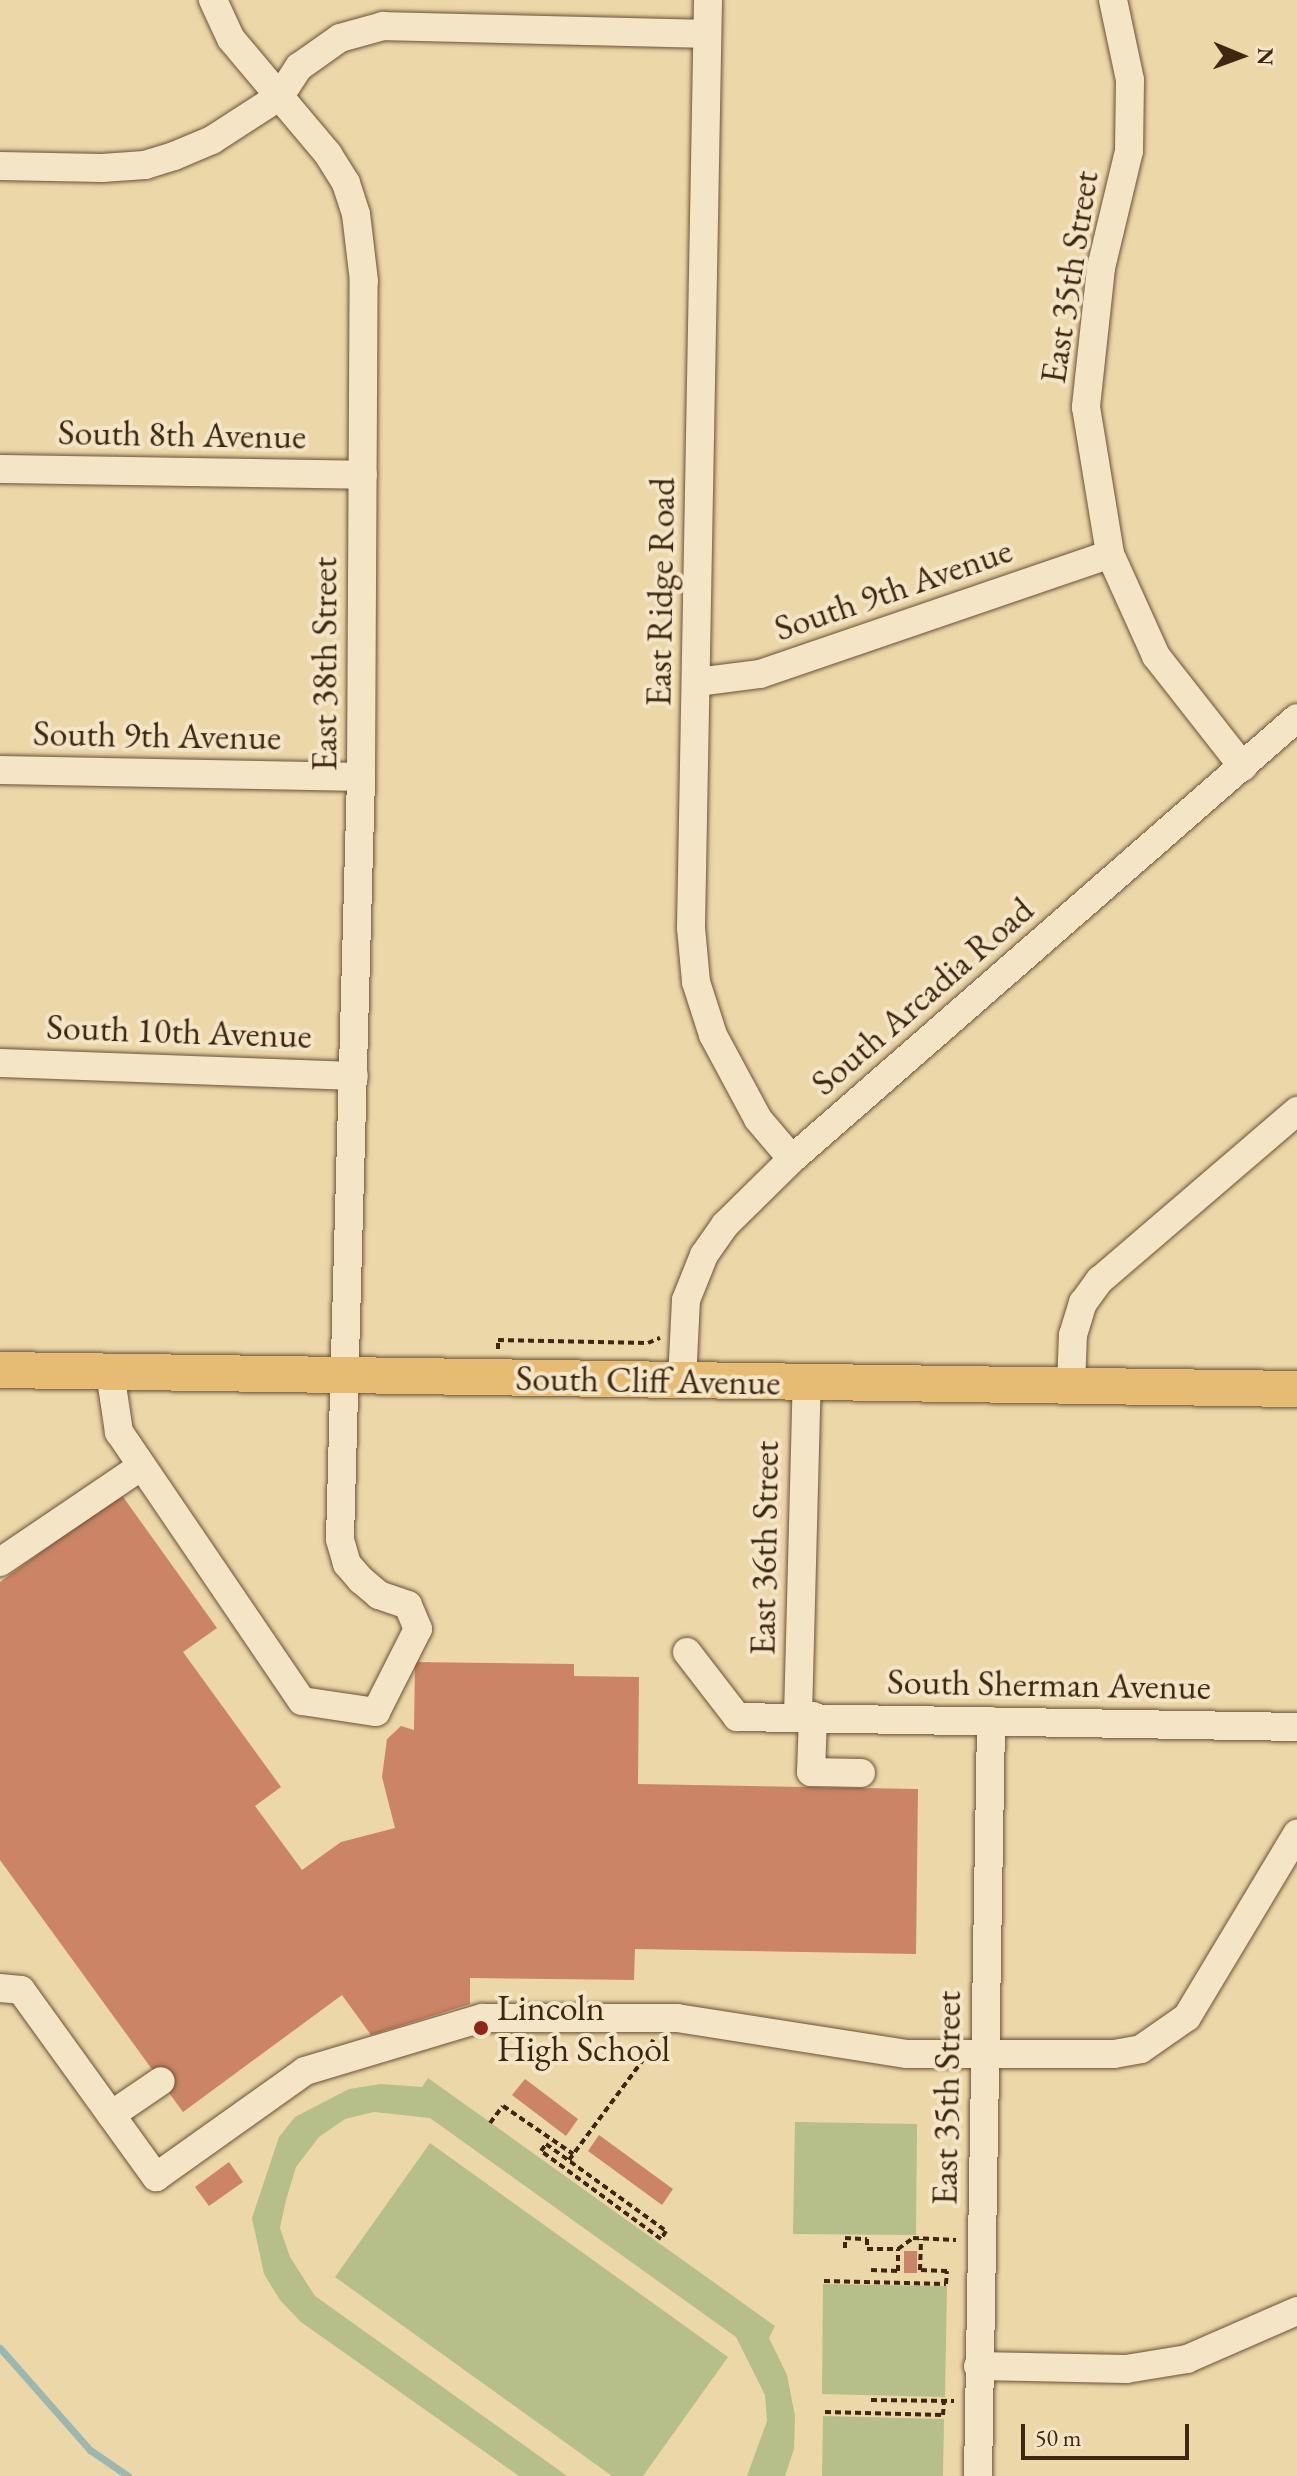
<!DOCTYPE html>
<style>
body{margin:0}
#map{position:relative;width:1297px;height:2476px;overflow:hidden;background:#ecd7a8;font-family:"EB Garamond",serif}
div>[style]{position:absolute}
.green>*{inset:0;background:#b6be89}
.stream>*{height:7px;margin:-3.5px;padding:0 3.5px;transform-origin:3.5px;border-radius:3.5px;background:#9ab8b0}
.building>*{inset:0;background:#cb8465}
.path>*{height:4px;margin-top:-2px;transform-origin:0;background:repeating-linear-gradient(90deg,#3e2611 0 6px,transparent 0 10px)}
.roads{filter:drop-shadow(0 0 2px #6a5237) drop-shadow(0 0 2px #6a5237)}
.minor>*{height:28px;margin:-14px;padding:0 14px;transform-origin:14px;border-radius:14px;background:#f3e5c6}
.major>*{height:36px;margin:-18px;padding:0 18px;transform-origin:18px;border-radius:18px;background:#e6bc74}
.dots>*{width:22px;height:22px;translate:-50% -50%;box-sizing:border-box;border:4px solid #f3e5c6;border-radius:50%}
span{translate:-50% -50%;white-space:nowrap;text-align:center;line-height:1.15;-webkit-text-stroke:8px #f3e5c6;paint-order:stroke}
.street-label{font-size:36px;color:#3e2611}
.poi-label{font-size:36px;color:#3e2611}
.left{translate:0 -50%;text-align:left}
.north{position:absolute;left:1201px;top:16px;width:80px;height:80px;-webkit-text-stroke:6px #f3e5c6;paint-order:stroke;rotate:91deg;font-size:22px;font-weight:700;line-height:32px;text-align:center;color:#3e2611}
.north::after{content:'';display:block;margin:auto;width:28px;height:36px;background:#3e2611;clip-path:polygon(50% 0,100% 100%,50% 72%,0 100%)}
.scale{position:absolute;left:1021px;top:2424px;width:168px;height:36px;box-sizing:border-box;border:4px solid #3e2611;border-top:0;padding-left:10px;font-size:24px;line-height:28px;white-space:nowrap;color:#3e2611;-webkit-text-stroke:6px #f3e5c6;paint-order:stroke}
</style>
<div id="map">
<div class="green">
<i style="clip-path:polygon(428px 2078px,775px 2326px,769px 2338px,787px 2375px,795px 2416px,794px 2449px,785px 2476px,747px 2476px,767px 2421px,765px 2395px,736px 2337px,430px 2118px,374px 2112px,345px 2119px,319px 2137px,296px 2167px,286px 2200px,280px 2228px,290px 2257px,315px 2296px,567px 2476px,519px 2476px,301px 2322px,280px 2300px,264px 2274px,252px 2218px,279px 2137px,295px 2117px,349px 2089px,381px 2084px,422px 2087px)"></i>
<i style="clip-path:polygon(795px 2122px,917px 2124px,916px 2235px,793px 2234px)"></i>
<i style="clip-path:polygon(430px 2143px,728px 2357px,643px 2476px,612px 2476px,335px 2277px)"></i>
<i style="clip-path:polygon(823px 2284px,947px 2286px,945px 2397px,822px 2394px)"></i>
<i style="clip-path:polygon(823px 2416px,944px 2419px,943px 2476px,822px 2476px)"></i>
</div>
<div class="stream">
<i style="left:0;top:2348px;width:136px;rotate:48.6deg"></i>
<i style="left:90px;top:2450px;width:46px;rotate:34.4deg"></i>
</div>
<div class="building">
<i style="clip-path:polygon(121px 1494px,217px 1628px,183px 1652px,281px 1787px,255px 1806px,302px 1870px,341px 1842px,395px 1828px,382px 1777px,387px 1739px,401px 1726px,414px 1730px,415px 1662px,574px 1664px,574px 1676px,639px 1677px,638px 1784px,918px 1789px,916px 1954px,635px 1949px,634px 1980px,470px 1978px,470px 2004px,371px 2035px,342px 1995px,183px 2112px,0 1860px,0 1582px)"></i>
<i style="clip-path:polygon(525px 2079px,578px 2119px,566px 2136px,512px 2095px)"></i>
<i style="clip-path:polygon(599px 2135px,673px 2189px,662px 2205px,588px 2151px)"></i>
<i style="clip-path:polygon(229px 2162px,243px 2182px,209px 2206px,195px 2187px)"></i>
<i style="clip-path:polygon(904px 2251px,917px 2251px,917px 2273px,904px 2273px)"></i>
</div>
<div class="path">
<i style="left:498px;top:1349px;width:9px;rotate:-90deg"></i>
<i style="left:498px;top:1340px;width:150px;rotate:1.1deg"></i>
<i style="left:648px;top:1343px;width:13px;rotate:-23deg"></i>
<i style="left:490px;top:2123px;width:21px;rotate:-53deg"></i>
<i style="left:503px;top:2106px;width:85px;rotate:34.4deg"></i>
<i style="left:546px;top:2144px;width:148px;rotate:35.9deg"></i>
<i style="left:666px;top:2231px;width:9px;rotate:122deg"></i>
<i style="left:661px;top:2239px;width:149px;rotate:-143.7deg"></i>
<i style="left:541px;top:2151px;width:9px;rotate:-54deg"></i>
<i style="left:569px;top:2160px;width:134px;rotate:-53.5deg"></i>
<i style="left:649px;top:2052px;width:13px;rotate:-72deg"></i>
<i style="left:845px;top:2248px;width:10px;rotate:-90deg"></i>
<i style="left:845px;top:2238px;width:22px;rotate:3deg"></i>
<i style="left:867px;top:2239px;width:10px;rotate:90deg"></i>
<i style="left:867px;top:2249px;width:31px"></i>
<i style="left:898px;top:2249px;width:19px;rotate:-36deg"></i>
<i style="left:913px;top:2238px;width:43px;rotate:2.7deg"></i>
<i style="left:871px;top:2270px;width:27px;rotate:2deg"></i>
<i style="left:898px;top:2271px;width:22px;rotate:-90deg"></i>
<i style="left:824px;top:2281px;width:122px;rotate:1.4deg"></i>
<i style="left:946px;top:2284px;width:13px;rotate:-86deg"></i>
<i style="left:947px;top:2271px;width:27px;rotate:-178deg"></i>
<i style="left:920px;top:2270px;width:31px;rotate:-88deg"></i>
<i style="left:871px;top:2400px;width:83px;rotate:0.7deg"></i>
<i style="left:825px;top:2412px;width:118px;rotate:1.5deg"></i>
<i style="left:943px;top:2415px;width:14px;rotate:-86deg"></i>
</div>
<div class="roads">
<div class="minor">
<i style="left:708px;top:0;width:928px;rotate:91.05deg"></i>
<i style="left:691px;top:928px;width:54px;rotate:84.7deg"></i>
<i style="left:696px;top:982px;width:56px;rotate:72.2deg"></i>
<i style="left:713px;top:1035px;width:95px;rotate:61.8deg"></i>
<i style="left:758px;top:1119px;width:52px;rotate:49.6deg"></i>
<i style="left:1113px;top:0;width:82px;rotate:78deg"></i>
<i style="left:1130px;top:80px;width:71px;rotate:90.8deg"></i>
<i style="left:1129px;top:151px;width:120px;rotate:103.5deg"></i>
<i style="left:1101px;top:268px;width:140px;rotate:96.2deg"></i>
<i style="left:1086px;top:407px;width:149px;rotate:80.7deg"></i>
<i style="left:1110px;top:554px;width:112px;rotate:65.7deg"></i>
<i style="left:1156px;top:656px;width:141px;rotate:51.9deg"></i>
<i style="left:0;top:166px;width:102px;rotate:1.1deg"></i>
<i style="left:102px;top:168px;width:43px;rotate:-4deg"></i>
<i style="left:145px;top:165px;width:30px;rotate:-17deg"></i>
<i style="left:174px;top:156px;width:41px;rotate:-22.8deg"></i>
<i style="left:212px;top:140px;width:81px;rotate:-32.9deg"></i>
<i style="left:280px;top:96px;width:35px;rotate:-57deg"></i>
<i style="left:299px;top:67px;width:50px;rotate:-35.3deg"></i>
<i style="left:340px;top:38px;width:45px;rotate:-15.6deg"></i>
<i style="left:383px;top:26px;width:323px;rotate:1.4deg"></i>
<i style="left:0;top:469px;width:363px;rotate:0.9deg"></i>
<i style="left:697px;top:682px;width:64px;rotate:-7.2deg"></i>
<i style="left:760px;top:674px;width:370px;rotate:-18.9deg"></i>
<i style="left:0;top:770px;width:361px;rotate:1.1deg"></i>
<i style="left:0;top:1063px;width:354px;rotate:2.1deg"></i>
<i style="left:110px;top:1372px;width:61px;rotate:81.5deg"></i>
<i style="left:119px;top:1432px;width:325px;rotate:55.8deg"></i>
<i style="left:302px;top:1701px;width:75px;rotate:8.5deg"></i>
<i style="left:376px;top:1712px;width:93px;rotate:-63.2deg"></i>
<i style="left:418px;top:1629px;width:26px;rotate:-113deg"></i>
<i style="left:408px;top:1605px;width:31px;rotate:-161deg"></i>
<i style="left:379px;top:1595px;width:23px;rotate:-140deg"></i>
<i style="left:361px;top:1580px;width:21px;rotate:-131deg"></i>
<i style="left:347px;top:1564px;width:26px;rotate:-106deg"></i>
<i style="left:340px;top:1539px;width:762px;rotate:-88.42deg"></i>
<i style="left:361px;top:777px;width:496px;rotate:-89.7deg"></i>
<i style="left:364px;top:281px;width:67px;rotate:-96.8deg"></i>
<i style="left:356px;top:214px;width:33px;rotate:-108deg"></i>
<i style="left:346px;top:183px;width:34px;rotate:-122deg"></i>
<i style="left:328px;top:154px;width:150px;rotate:-130.1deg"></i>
<i style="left:231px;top:39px;width:43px;rotate:-114.8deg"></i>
<i style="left:682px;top:1381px;width:81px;rotate:-87.2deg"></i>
<i style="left:686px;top:1300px;width:48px;rotate:-68.2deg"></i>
<i style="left:704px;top:1255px;width:37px;rotate:-55deg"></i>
<i style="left:725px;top:1225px;width:94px;rotate:-44.6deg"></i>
<i style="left:792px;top:1159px;width:670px;rotate:-41.13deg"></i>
<i style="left:1071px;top:1386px;width:51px;rotate:-87.8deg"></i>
<i style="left:1073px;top:1335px;width:34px;rotate:-73deg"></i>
<i style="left:1083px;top:1303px;width:29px;rotate:-54deg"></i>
<i style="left:1100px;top:1280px;width:260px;rotate:-40.6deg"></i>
<i style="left:0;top:1562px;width:171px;rotate:-34.1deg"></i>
<i style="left:687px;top:1652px;width:82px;rotate:52.4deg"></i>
<i style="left:737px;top:1717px;width:560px;rotate:1.02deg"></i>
<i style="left:798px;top:1716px;width:334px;rotate:-88.5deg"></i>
<i style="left:813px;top:1716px;width:56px;rotate:92deg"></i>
<i style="left:811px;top:1772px;width:50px;rotate:1.1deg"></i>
<i style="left:0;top:1988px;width:21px;rotate:5deg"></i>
<i style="left:21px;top:1990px;width:231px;rotate:54.2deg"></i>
<i style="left:156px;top:2177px;width:183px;rotate:-35.4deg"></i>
<i style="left:305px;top:2071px;width:185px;rotate:-16.7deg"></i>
<i style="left:482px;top:2018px;width:195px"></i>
<i style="left:677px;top:2018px;width:233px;rotate:8.9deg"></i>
<i style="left:907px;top:2054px;width:207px"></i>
<i style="left:1114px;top:2054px;width:27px;rotate:-10deg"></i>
<i style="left:1141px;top:2049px;width:56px;rotate:-34.8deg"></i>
<i style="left:1187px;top:2017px;width:214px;rotate:-59deg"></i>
<i style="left:111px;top:2115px;width:60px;rotate:-34.2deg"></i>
<i style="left:978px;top:2366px;width:148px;rotate:1.2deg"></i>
<i style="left:1126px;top:2369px;width:62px;rotate:-9.3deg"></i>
<i style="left:1187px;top:2359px;width:120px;rotate:-23.6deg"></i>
<i style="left:978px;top:2476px;width:755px;rotate:-89.01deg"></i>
</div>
<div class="major">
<i style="left:0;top:1370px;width:1297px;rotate:0.84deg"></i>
</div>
</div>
<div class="dots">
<i style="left:481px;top:2028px;background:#8f2418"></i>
</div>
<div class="street-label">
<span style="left:1069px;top:277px;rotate:-81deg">East 35th Street</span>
<span style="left:182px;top:434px;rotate:1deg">South 8th Avenue</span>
<span style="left:893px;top:589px;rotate:-19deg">South 9th Avenue</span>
<span style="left:660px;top:592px;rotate:-89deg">East Ridge Road</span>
<span style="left:324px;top:664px;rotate:-90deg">East 38th Street</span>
<span style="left:157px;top:735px;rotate:1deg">South 9th Avenue</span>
<span style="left:922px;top:996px;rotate:-41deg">South Arcadia Road</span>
<span style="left:179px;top:1031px;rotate:2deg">South 10th Avenue</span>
<span style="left:648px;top:1380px;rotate:1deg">South Cliff Avenue</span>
<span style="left:764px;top:1548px;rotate:-89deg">East 36th Street</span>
<span style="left:1049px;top:1684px;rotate:1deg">South Sherman Avenue</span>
<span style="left:946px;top:2098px;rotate:-89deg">East 35th Street</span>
</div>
<div class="poi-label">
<span class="left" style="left:497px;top:2028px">Lincoln<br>High School</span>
</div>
<div class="north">N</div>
<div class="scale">50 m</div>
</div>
